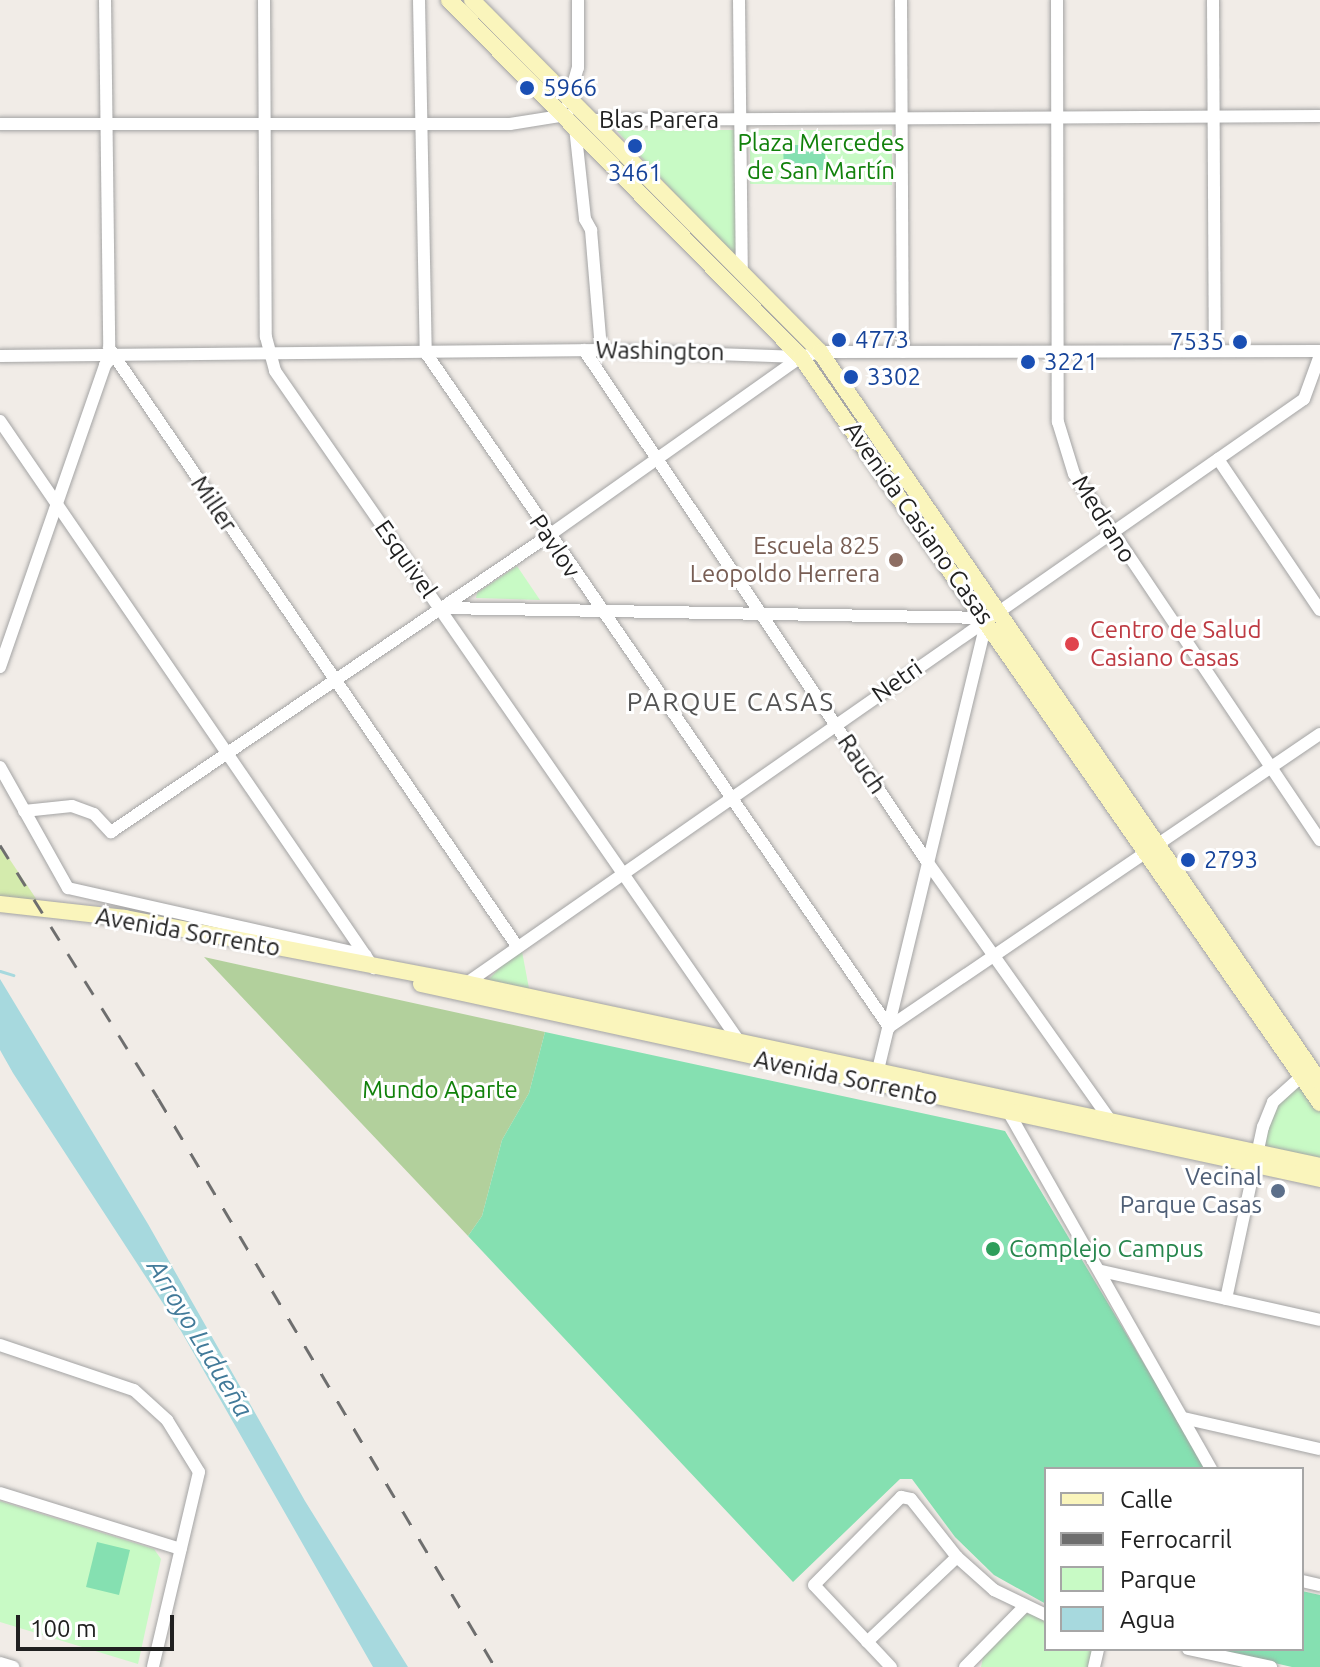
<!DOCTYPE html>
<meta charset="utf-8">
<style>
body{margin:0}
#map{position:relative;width:1320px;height:1667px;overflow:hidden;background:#f1ece7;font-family:Ubuntu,sans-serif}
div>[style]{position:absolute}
.grass>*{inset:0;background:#d4ebad}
.forest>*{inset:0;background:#b2d09c}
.park>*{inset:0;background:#c8fac5}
.pitch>*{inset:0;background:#85e0b1}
.water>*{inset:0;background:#a7d9de}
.stream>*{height:3px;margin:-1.5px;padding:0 1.5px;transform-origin:1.5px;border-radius:1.5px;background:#a7d9de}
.roads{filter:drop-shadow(0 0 2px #a4a4a4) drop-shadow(0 0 2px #a4a4a4)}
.minor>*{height:12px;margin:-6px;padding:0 6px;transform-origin:6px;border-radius:6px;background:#fff}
.secondary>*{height:16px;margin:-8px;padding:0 8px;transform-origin:8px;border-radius:8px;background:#faf5bc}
.rail>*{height:3px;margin-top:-1.5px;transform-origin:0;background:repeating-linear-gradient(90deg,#6e6e6e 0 16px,transparent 0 32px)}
.dots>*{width:22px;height:22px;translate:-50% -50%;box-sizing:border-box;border:4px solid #fff;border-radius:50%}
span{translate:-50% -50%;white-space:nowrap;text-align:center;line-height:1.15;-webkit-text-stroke:6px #fff;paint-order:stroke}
.transit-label{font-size:24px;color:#164399}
.left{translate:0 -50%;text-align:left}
.right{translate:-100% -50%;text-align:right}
.street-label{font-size:24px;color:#202020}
.park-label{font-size:24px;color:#11810b}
.education-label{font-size:24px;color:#785e54}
.health-label{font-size:24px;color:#be3a42}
.service-label{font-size:24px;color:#4e5e75}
.leisure-label{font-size:24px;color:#27864d}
.neighbourhood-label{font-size:26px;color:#535353;letter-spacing:2px}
.water-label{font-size:26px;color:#427a99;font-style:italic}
.legend{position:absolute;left:1044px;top:1467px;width:260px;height:184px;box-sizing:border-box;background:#fff;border:2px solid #a6a6a6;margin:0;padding:10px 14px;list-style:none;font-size:24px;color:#202020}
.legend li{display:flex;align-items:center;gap:16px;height:40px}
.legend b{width:40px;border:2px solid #a6a6a6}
.scale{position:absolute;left:16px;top:1615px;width:158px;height:36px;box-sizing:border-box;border:4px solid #202020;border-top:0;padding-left:10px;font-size:24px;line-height:28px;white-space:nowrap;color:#202020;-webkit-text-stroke:6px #fff;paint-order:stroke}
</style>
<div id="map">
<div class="grass">
<i style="clip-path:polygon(0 845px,43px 909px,0 904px)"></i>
</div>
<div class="forest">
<i style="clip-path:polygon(204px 957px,545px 1032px,529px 1093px,502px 1140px,482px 1216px,468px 1236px)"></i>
</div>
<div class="park">
<i style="clip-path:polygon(616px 130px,737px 130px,737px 260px)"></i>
<i style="clip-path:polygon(750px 130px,892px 130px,892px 185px,750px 184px)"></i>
<i style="clip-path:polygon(517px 566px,540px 600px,476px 598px,477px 593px)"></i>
<i style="clip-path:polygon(521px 946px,530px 994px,488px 980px)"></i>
<i style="clip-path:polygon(1302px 1076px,1320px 1103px,1320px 1166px,1257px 1152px,1273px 1102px)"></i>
<i style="clip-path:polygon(0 1501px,154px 1549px,161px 1559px,138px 1664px,0 1622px)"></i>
<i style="clip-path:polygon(1027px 1613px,1046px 1618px,1046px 1649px,1094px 1649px,1089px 1667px,981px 1667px,984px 1653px)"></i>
</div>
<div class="pitch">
<i style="clip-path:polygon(783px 145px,825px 145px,825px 170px,784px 170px)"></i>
<i style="clip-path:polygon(545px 1032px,1005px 1131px,1207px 1469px,1046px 1469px,1046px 1604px,994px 1575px,955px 1537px,912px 1479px,900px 1479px,793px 1582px,468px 1236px,482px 1216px,502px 1140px,529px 1093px)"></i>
<i style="clip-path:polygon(97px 1542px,130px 1550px,119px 1595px,86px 1587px)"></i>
<i style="clip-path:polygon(1302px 1591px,1320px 1595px,1320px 1667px,1292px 1667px,1212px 1649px,1302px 1649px)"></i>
</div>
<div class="water">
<i style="clip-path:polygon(0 979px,148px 1224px,305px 1501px,408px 1667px,373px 1667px,181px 1331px,13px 1073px,0 1050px)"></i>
</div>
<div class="stream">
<i style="left:0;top:971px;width:14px;rotate:17deg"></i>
</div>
<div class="roads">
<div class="minor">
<i style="left:105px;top:0;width:348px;rotate:89.3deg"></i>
<i style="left:109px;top:348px;width:724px;rotate:55.7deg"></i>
<i style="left:264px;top:0;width:337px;rotate:89.7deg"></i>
<i style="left:266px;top:337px;width:35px;rotate:75deg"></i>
<i style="left:275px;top:371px;width:819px;rotate:55.3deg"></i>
<i style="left:419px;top:0;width:353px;rotate:88.9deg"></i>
<i style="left:426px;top:353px;width:818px;rotate:55.51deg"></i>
<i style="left:739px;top:0;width:274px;rotate:89.4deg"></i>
<i style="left:901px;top:0;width:352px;rotate:89.7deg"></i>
<i style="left:1057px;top:0;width:422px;rotate:89.9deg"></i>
<i style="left:1058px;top:422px;width:54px;rotate:72.9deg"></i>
<i style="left:1074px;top:474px;width:441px;rotate:56.1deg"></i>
<i style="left:1213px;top:0;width:351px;rotate:89.7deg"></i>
<i style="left:568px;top:102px;width:35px;rotate:-74deg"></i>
<i style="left:578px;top:68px;width:68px;rotate:-90deg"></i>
<i style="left:589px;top:120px;width:731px;rotate:-0.31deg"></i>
<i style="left:0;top:124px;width:510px"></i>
<i style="left:510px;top:124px;width:58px;rotate:-9deg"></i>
<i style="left:575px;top:127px;width:93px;rotate:83.8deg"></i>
<i style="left:585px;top:219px;width:13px;rotate:61deg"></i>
<i style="left:591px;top:230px;width:120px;rotate:85.2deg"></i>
<i style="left:584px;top:350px;width:614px;rotate:56.15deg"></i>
<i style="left:926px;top:860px;width:322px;rotate:54.7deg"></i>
<i style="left:0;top:356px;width:601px;rotate:-0.57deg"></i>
<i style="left:601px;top:350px;width:200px;rotate:2deg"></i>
<i style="left:801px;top:357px;width:20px;rotate:-15deg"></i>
<i style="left:820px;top:352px;width:500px;rotate:-0.11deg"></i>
<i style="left:0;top:421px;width:663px;rotate:55.64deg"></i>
<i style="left:1218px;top:459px;width:182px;rotate:56deg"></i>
<i style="left:443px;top:608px;width:544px;rotate:1.05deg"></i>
<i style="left:0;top:667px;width:320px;rotate:-70.8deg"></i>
<i style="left:105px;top:365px;width:13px;rotate:-48deg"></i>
<i style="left:0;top:767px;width:139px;rotate:60.7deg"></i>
<i style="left:68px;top:888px;width:305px;rotate:12.7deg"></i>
<i style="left:24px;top:811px;width:48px;rotate:-5.9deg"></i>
<i style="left:72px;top:806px;width:23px;rotate:20deg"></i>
<i style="left:94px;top:814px;width:25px;rotate:47deg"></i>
<i style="left:111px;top:832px;width:528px;rotate:-34.11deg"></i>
<i style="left:548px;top:536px;width:310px;rotate:-35.3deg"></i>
<i style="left:464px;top:985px;width:1024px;rotate:-34.9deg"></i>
<i style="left:1304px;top:399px;width:47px;rotate:-70deg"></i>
<i style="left:889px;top:1027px;width:521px;rotate:-34.21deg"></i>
<i style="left:876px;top:1078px;width:473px;rotate:-76.4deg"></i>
<i style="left:1010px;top:1106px;width:7px;rotate:98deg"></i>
<i style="left:1009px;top:1113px;width:409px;rotate:60.4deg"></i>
<i style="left:1101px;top:1271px;width:224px;rotate:12.6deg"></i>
<i style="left:1226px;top:1299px;width:176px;rotate:-77.9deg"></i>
<i style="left:1263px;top:1127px;width:27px;rotate:-68deg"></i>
<i style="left:1273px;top:1102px;width:39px;rotate:-42deg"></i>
<i style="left:0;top:1345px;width:141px;rotate:18.6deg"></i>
<i style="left:134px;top:1390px;width:45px;rotate:42.3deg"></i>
<i style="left:167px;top:1420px;width:61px;rotate:58.4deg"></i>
<i style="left:199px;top:1472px;width:200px;rotate:103.3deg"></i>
<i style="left:1183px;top:1418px;width:140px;rotate:12.8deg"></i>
<i style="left:0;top:1493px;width:189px;rotate:17.2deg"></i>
<i style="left:1302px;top:1581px;width:18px;rotate:13deg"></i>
<i style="left:867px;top:1642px;width:124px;rotate:-43.4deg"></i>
<i style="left:1188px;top:1649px;width:85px;rotate:12.2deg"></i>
<i style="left:0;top:1663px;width:14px;rotate:17deg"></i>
<i style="left:891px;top:1667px;width:112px;rotate:-133.2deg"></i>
<i style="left:814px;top:1585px;width:124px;rotate:-45.3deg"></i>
<i style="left:901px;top:1497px;width:10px;rotate:11deg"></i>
<i style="left:911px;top:1499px;width:74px;rotate:51.6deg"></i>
<i style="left:957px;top:1557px;width:50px;rotate:41.7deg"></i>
<i style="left:994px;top:1590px;width:58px;rotate:25.7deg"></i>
<i style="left:965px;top:1667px;width:83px;rotate:-45.5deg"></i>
<i style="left:1094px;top:1667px;width:18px;rotate:-77deg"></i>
</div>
<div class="secondary">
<i style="left:449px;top:0;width:501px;rotate:45.4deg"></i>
<i style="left:801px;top:357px;width:909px;rotate:55.17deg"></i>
<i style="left:472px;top:0;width:495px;rotate:45.3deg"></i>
<i style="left:820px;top:352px;width:885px;rotate:55.59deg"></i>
<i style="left:0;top:904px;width:126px;rotate:6.4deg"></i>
<i style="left:125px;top:918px;width:346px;rotate:10.8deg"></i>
<i style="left:465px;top:983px;width:874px;rotate:12.08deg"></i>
<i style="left:421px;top:984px;width:920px;rotate:12.24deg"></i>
</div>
</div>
<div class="rail">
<i style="left:0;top:845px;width:298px;rotate:58deg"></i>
<i style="left:158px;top:1098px;width:661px;rotate:59.36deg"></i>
</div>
<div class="dots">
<i style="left:527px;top:88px;background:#1a4fb4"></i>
<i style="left:635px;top:146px;background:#1a4fb4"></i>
<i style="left:839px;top:340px;background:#1a4fb4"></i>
<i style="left:1240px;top:342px;background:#1a4fb4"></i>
<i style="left:1028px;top:362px;background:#1a4fb4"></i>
<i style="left:851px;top:377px;background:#1a4fb4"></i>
<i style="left:896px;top:560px;background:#8d6e63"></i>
<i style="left:1072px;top:644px;background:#e0444e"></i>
<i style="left:1188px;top:860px;background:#1a4fb4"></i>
<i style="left:1278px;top:1191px;background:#5c6f8a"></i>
<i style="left:993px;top:1249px;background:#2e9e5b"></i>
</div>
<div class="transit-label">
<span class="left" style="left:543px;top:88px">5966</span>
<span style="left:635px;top:173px">3461</span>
<span class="left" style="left:855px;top:340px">4773</span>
<span class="right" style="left:1224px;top:342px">7535</span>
<span class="left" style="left:1044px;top:362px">3221</span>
<span class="left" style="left:867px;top:377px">3302</span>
<span class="left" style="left:1204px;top:860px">2793</span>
</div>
<div class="street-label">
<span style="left:659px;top:120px">Blas Parera</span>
<span style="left:660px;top:351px;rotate:1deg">Washington</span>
<span style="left:214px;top:504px;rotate:56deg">Miller</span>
<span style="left:1104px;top:519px;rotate:58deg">Medrano</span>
<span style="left:919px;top:523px;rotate:55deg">Avenida Casiano Casas</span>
<span style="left:555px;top:546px;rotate:56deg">Pavlov</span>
<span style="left:406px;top:559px;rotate:55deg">Esquivel</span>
<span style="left:897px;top:681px;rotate:-35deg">Netri</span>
<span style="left:862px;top:764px;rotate:56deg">Rauch</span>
<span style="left:188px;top:932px;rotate:10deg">Avenida Sorrento</span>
<span style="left:846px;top:1078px;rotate:12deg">Avenida Sorrento</span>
</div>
<div class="park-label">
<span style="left:821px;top:157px">Plaza Mercedes<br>de San Martín</span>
<span style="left:440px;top:1090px">Mundo Aparte</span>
</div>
<div class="education-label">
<span class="right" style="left:880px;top:560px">Escuela 825<br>Leopoldo Herrera</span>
</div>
<div class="health-label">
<span class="left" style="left:1090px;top:644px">Centro de Salud<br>Casiano Casas</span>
</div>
<div class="service-label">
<span class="right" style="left:1262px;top:1191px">Vecinal<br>Parque Casas</span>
</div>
<div class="leisure-label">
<span class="left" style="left:1009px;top:1249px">Complejo Campus</span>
</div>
<div class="neighbourhood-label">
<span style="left:731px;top:702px">PARQUE CASAS</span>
</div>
<div class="water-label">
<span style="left:200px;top:1338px;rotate:59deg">Arroyo Ludueña</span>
</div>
<ul class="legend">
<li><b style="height:10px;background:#faf5bc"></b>Calle</li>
<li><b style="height:10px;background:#6e6e6e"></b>Ferrocarril</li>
<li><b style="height:22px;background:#c8fac5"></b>Parque</li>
<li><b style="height:22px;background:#a7d9de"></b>Agua</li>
</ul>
<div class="scale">100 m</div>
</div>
